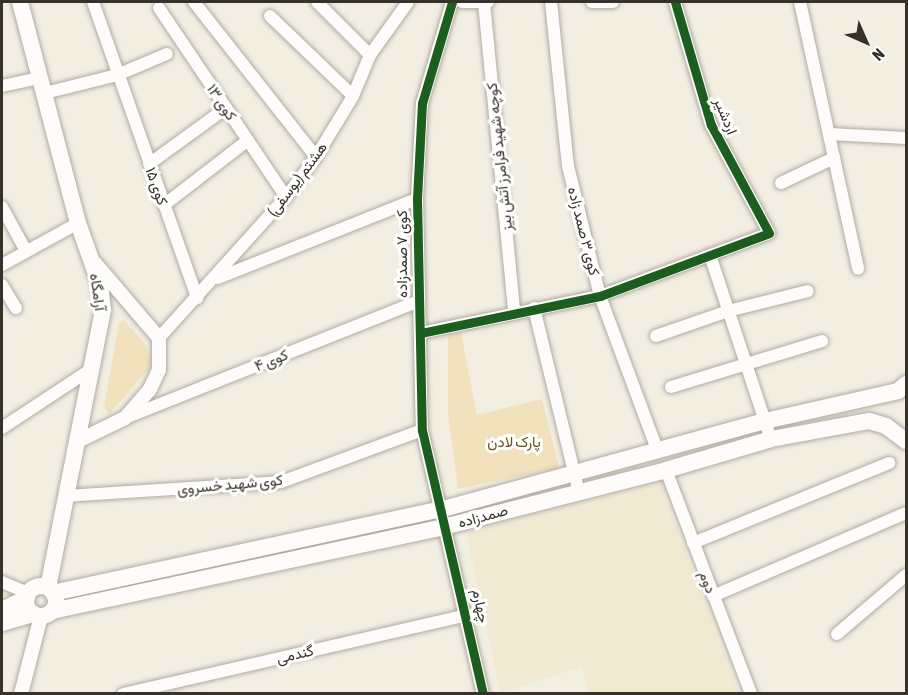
<!DOCTYPE html>
<meta charset="utf-8">
<style>
body{margin:0}
#map{position:relative;width:908px;height:695px;overflow:hidden;background:#f3eee2;font-family:"Asap Condensed",Vazirmatn,sans-serif}
div>[style]{position:absolute}
.built>*{inset:0;background:#f2e9d3}
.green>*{inset:0;background:#f1e1bc}
.roads{filter:drop-shadow(0 0 2px #b0aba2) drop-shadow(0 0 2px #b0aba2)}
.minor>*{height:12px;margin:-6px;padding:0 6px;transform-origin:6px;border-radius:6px;background:#fdfcfb}
.tertiary>*{height:14px;margin:-7px;padding:0 7px;transform-origin:7px;border-radius:7px;background:#fdfcfb}
.secondary>*{height:16px;margin:-8px;padding:0 8px;transform-origin:8px;border-radius:8px;background:#fdfcfb}
.secondary>.ring{margin:-8px;padding:0;box-sizing:content-box;background:none;border:16px solid #fdfcfb;border-radius:50%}
.cycleway>*{height:9px;margin:-4.5px;padding:0 4.5px;transform-origin:4.5px;border-radius:4.5px;background:#1b5e20}
span{translate:-50% -50%;white-space:nowrap;text-align:center;line-height:1.15;-webkit-text-stroke:6px #fff;paint-order:stroke}
.street-label{font-size:15px;color:#363229}
.park-label{font-size:15px;color:#675215}
.frame{position:absolute;inset:0;border:3px solid #363229;pointer-events:none}
.north{position:absolute;left:836px;top:12px;width:60px;height:60px;-webkit-text-stroke:4px #fff;paint-order:stroke;rotate:135deg;font-size:16px;font-weight:700;line-height:24px;text-align:center;color:#363229}
.north::after{content:'';display:block;margin:auto;width:21px;height:27px;background:#363229;clip-path:polygon(50% 0,100% 100%,50% 72%,0 100%)}
</style>
<div id="map">
<div class="built">
<i style="clip-path:polygon(660px 483px,739px 693px,589px 693px,582px 667px,500px 693px,466px 532px)"></i>
</div>
<div class="green">
<i style="clip-path:polygon(124px 320px,146px 345px,152px 365px,109px 414px,104px 407px,119px 323px)"></i>
<i style="clip-path:polygon(461px 333px,477px 415px,542px 399px,559px 468px,458px 489px,448px 413px,448px 336px)"></i>
</div>
<div class="roads">
<div class="minor">
<i style="left:93px;top:2px;width:314px;rotate:70.6deg"></i>
<i style="left:194px;top:2px;width:197px;rotate:51.8deg"></i>
<i style="left:317px;top:2px;width:75px;rotate:45deg"></i>
<i style="left:452px;top:2px;width:105px;rotate:106.5deg"></i>
<i style="left:422px;top:103px;width:96px;rotate:93deg"></i>
<i style="left:417px;top:199px;width:231px;rotate:88.8deg"></i>
<i style="left:422px;top:430px;width:271px;rotate:77deg"></i>
<i style="left:462px;top:2px;width:26px"></i>
<i style="left:551px;top:2px;width:165px;rotate:84.1deg"></i>
<i style="left:568px;top:166px;width:134px;rotate:76.2deg"></i>
<i style="left:600px;top:296px;width:166px;rotate:69.6deg"></i>
<i style="left:592px;top:2px;width:21px"></i>
<i style="left:800px;top:2px;width:273px;rotate:77.7deg"></i>
<i style="left:484px;top:3px;width:309px;rotate:84.4deg"></i>
<i style="left:159px;top:8px;width:228px;rotate:56.1deg"></i>
<i style="left:270px;top:16px;width:115px;rotate:43.9deg"></i>
<i style="left:2px;top:86px;width:40px;rotate:-12deg"></i>
<i style="left:45px;top:93px;width:74px;rotate:-14deg"></i>
<i style="left:117px;top:75px;width:54px;rotate:-22.8deg"></i>
<i style="left:829px;top:134px;width:77px;rotate:3deg"></i>
<i style="left:149px;top:164px;width:95px;rotate:-36deg"></i>
<i style="left:781px;top:183px;width:59px;rotate:-25.3deg"></i>
<i style="left:164px;top:205px;width:106px;rotate:-37.7deg"></i>
<i style="left:2px;top:207px;width:50px;rotate:61.4deg"></i>
<i style="left:710px;top:255px;width:194px;rotate:71.7deg"></i>
<i style="left:2px;top:265px;width:87px;rotate:-28.9deg"></i>
<i style="left:218px;top:278px;width:214px;rotate:-21.7deg"></i>
<i style="left:2px;top:285px;width:27px;rotate:59deg"></i>
<i style="left:534px;top:308px;width:189px;rotate:76.3deg"></i>
<i style="left:421px;top:333px;width:183px;rotate:-11.7deg"></i>
<i style="left:600px;top:296px;width:180px;rotate:-20.4deg"></i>
<i style="left:769px;top:233px;width:123px;rotate:-118.2deg"></i>
<i style="left:711px;top:125px;width:128px;rotate:-106.3deg"></i>
<i style="left:656px;top:336px;width:76px;rotate:-19.1deg"></i>
<i style="left:728px;top:311px;width:82px;rotate:-14deg"></i>
<i style="left:159px;top:338px;width:190px;rotate:-48deg"></i>
<i style="left:286px;top:197px;width:50px;rotate:-53.1deg"></i>
<i style="left:316px;top:157px;width:71px;rotate:-58.8deg"></i>
<i style="left:353px;top:96px;width:44px;rotate:-67.5deg"></i>
<i style="left:370px;top:55px;width:65px;rotate:-54.4deg"></i>
<i style="left:671px;top:387px;width:158px;rotate:-16.9deg"></i>
<i style="left:125px;top:418px;width:314px;rotate:-21.7deg"></i>
<i style="left:2px;top:428px;width:109px;rotate:-33.4deg"></i>
<i style="left:666px;top:470px;width:240px;rotate:69.2deg"></i>
<i style="left:65px;top:496px;width:216px;rotate:-3.7deg"></i>
<i style="left:281px;top:482px;width:150px;rotate:-20.2deg"></i>
<i style="left:693px;top:543px;width:212px;rotate:-22.2deg"></i>
<i style="left:2px;top:582px;width:28px;rotate:23deg"></i>
<i style="left:713px;top:596px;width:210px;rotate:-23.3deg"></i>
<i style="left:837px;top:634px;width:91px;rotate:-40.5deg"></i>
<i style="left:123px;top:694px;width:354px;rotate:-12.9deg"></i>
</div>
<div class="tertiary">
<i style="left:78px;top:441px;width:52px;rotate:-26.1deg"></i>
<i style="left:125px;top:418px;width:38px;rotate:-49deg"></i>
<i style="left:150px;top:389px;width:21px;rotate:-65deg"></i>
<i style="left:159px;top:370px;width:32px;rotate:-90deg"></i>
<i style="left:159px;top:338px;width:100px;rotate:-130.5deg"></i>
<i style="left:21px;top:694px;width:81px;rotate:-75.6deg"></i>
</div>
<div class="secondary">
<i style="left:20px;top:2px;width:228px;rotate:75.3deg"></i>
<i style="left:78px;top:223px;width:66px;rotate:70.5deg"></i>
<i style="left:100px;top:285px;width:25px;rotate:83deg"></i>
<i style="left:103px;top:310px;width:283px;rotate:101.2deg"></i>
<i class="ring" style="left:26px;top:586px;width:14px;height:14px"></i>
<i style="left:53px;top:593px;width:399px;rotate:-12.2deg"></i>
<i style="left:443px;top:509px;width:334px;rotate:-15.3deg"></i>
<i style="left:765px;top:421px;width:136px;rotate:-12.7deg"></i>
<i style="left:898px;top:391px;width:11px;rotate:-41deg"></i>
<i style="left:2px;top:610px;width:28px;rotate:-26deg"></i>
<i style="left:52px;top:611px;width:404px;rotate:-12.1deg"></i>
<i style="left:447px;top:526px;width:226px;rotate:-14.3deg"></i>
<i style="left:666px;top:470px;width:109px;rotate:-16.4deg"></i>
<i style="left:771px;top:439px;width:100px;rotate:-10.4deg"></i>
<i style="left:869px;top:421px;width:18px;rotate:16deg"></i>
<i style="left:886px;top:426px;width:25px;rotate:37deg"></i>
<i style="left:2px;top:623px;width:33px;rotate:-16deg"></i>
</div>
</div>
<div class="cycleway">
<i style="left:452px;top:2px;width:105px;rotate:106.5deg"></i>
<i style="left:422px;top:103px;width:96px;rotate:93deg"></i>
<i style="left:417px;top:199px;width:231px;rotate:88.8deg"></i>
<i style="left:422px;top:430px;width:271px;rotate:77deg"></i>
<i style="left:421px;top:333px;width:183px;rotate:-11.7deg"></i>
<i style="left:600px;top:296px;width:180px;rotate:-20.4deg"></i>
<i style="left:769px;top:233px;width:123px;rotate:-118.2deg"></i>
<i style="left:711px;top:125px;width:128px;rotate:-106.3deg"></i>
</div>
<div class="street-label">
<span style="left:222px;top:102px;rotate:56deg">کوی ۱۳</span>
<span style="left:726px;top:116px;rotate:68deg">اردشیر</span>
<span style="left:499px;top:157px;rotate:-96deg">کوچه شهید فرامرز آتش بیز</span>
<span style="left:297px;top:179px;rotate:-53deg">هشتم (یوسفی)</span>
<span style="left:157px;top:186px;rotate:70deg">کوی ۱۵</span>
<span style="left:584px;top:231px;rotate:76deg">کوی ۳ صمد زاده</span>
<span style="left:402px;top:254px;rotate:-90deg">کوی ۷ صمدزاده</span>
<span style="left:98px;top:292px;rotate:82deg">آرامگاه</span>
<span style="left:271px;top:360px;rotate:-22deg">کوی ۴</span>
<span style="left:230px;top:484px;rotate:-5deg">کوی شهید خسروی</span>
<span style="left:483px;top:516px;rotate:-15deg">صمدزاده</span>
<span style="left:708px;top:582px;rotate:69deg">دوم</span>
<span style="left:481px;top:606px;rotate:78deg">چهارم</span>
<span style="left:295px;top:654px;rotate:-13deg">گندمی</span>
</div>
<div class="park-label">
<span style="left:514px;top:442px">پارک لادن</span>
</div>
<div class="frame"></div>
<div class="north">N</div>
</div>
